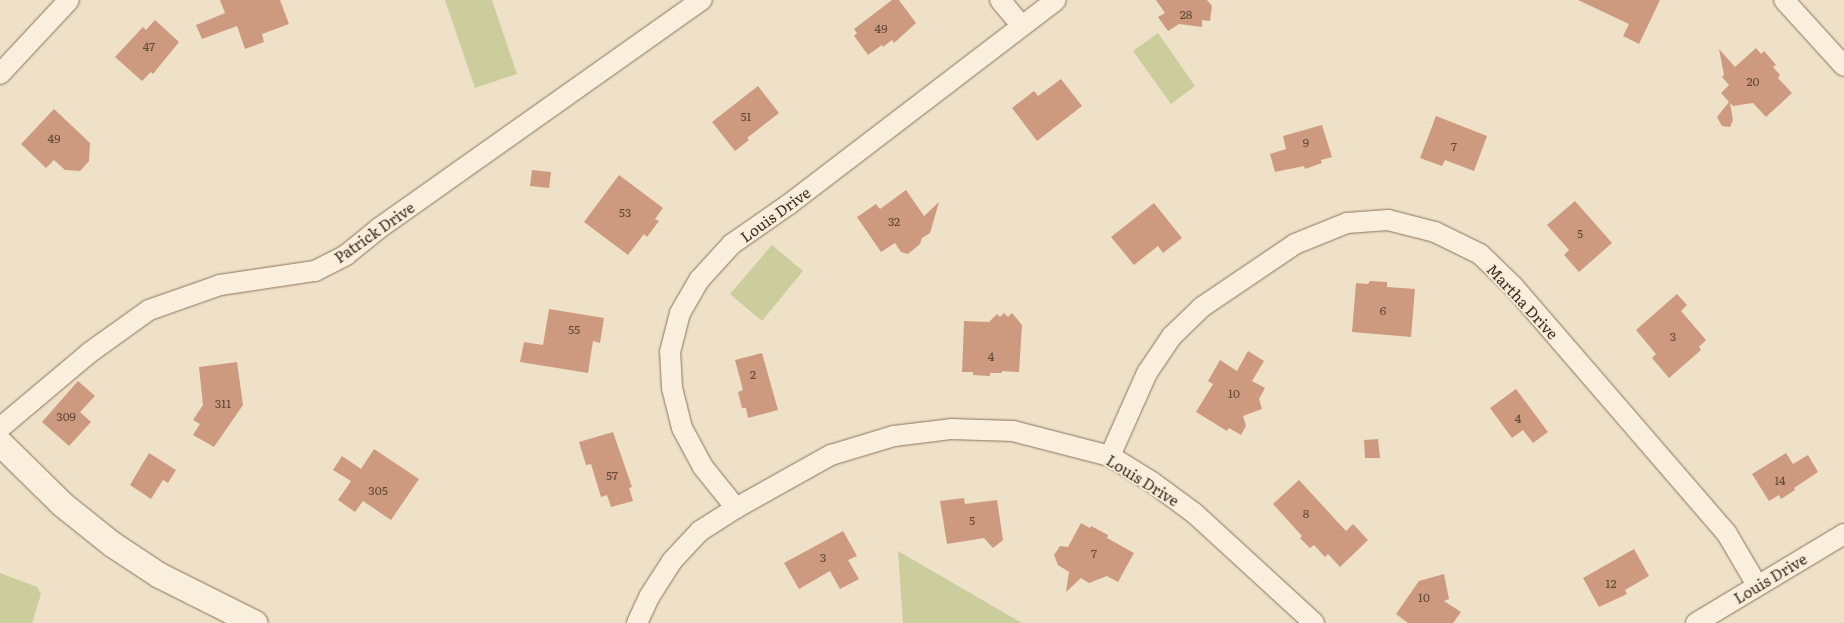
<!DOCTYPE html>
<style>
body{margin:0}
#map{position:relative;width:1844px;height:623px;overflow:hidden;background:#efe1c8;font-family:Literata,serif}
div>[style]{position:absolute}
.green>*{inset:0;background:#cbcd9c}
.building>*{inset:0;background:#cd9a7f}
.roads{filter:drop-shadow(0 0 1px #8b735d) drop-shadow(0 0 1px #8b735d)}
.minor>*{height:20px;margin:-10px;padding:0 10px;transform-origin:10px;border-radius:10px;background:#f9efdc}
.tertiary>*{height:25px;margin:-12.5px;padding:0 12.5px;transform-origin:12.5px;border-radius:12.5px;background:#f9efdc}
span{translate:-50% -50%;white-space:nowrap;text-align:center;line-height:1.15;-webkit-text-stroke:4px #f6ecd8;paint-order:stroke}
.number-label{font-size:12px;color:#604838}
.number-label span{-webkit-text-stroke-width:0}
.street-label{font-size:15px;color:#3c2c20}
</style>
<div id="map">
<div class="green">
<i style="clip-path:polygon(445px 0,492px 0,517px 74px,475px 88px)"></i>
<i style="clip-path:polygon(1158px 33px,1195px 86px,1171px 104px,1133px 51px)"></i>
<i style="clip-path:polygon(772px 245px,803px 271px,762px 321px,730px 294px)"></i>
<i style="clip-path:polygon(898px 551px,1022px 623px,903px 623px)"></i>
<i style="clip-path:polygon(0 573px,37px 587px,41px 594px,32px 623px,0 623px)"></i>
</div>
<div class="building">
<i style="clip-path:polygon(220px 0,280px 0,289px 24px,262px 34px,264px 42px,245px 49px,237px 26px,202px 39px,196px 25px,225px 13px)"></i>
<i style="clip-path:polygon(892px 0,899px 0,916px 23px,894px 43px,892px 40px,883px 47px,882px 45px,868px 55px,854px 36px,857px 33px,854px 29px)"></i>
<i style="clip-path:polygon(1156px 0,1207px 0,1212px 6px,1210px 21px,1202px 20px,1202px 27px,1179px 24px,1168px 31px,1158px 17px,1165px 13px)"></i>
<i style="clip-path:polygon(1578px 0,1660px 0,1639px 44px,1623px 36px,1629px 24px)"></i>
<i style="clip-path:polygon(155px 20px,179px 42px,153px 74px,151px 72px,142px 81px,115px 57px,143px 27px,146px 30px)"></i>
<i style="clip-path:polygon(1756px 48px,1761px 54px,1764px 51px,1776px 65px,1773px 67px,1780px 75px,1778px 78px,1792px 93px,1766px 117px,1753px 103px,1733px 106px,1730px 103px,1733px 120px,1730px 127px,1722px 126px,1717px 117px,1729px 102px,1721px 93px,1729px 85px,1722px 77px,1724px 75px,1719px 49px,1735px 67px)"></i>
<i style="clip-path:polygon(1061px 79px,1082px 106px,1037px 141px,1012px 108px,1034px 91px,1038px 96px)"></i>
<i style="clip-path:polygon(758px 86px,779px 113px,747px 138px,749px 140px,735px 151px,712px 122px)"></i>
<i style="clip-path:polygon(54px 109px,90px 143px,89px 161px,80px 171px,65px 170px,54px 160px,46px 168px,21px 144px)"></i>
<i style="clip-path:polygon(1436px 116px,1487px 136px,1474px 171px,1445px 160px,1442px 166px,1420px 158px)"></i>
<i style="clip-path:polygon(1322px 125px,1332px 157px,1321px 160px,1322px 163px,1305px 169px,1304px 166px,1275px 172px,1270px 154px,1286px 149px,1283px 136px)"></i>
<i style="clip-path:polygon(532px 170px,551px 172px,549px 188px,530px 186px)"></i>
<i style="clip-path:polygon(619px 175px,663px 208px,655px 219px,659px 221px,647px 237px,644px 234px,628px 255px,584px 222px)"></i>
<i style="clip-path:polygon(906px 190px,924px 216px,939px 202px,930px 233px,922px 238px,920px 244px,908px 254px,901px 252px,895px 243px,881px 252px,857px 217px,876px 204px,880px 209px)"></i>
<i style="clip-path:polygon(1575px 201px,1612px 243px,1579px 272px,1564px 255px,1569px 250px,1547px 225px)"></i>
<i style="clip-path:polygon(1154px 203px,1182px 238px,1163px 253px,1158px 246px,1134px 265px,1111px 237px)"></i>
<i style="clip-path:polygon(1370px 281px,1387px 282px,1387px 287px,1415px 289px,1411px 337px,1352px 332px,1356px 283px,1368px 284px)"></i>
<i style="clip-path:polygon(1677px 294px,1687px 305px,1681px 311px,1706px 340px,1699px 347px,1701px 350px,1669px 378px,1652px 358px,1656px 354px,1636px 330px)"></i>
<i style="clip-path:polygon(549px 309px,604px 318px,600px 343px,593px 341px,588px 373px,520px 362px,524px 342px,543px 345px)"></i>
<i style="clip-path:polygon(1004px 313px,1008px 317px,1012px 313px,1022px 325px,1019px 372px,1002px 371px,1002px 373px,990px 373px,990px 376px,973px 375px,973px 372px,962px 372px,964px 321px,989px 322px,997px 314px,1000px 317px)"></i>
<i style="clip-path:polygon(1248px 351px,1264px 361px,1252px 381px,1265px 388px,1259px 399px,1262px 409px,1243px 416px,1246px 426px,1241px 435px,1229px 428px,1227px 431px,1196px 412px,1213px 384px,1208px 381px,1220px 360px,1237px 371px)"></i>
<i style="clip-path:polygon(762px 353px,778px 410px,748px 418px,746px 408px,742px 408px,738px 392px,743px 390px,735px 360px)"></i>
<i style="clip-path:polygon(237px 362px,243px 405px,214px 447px,193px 435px,200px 424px,193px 420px,203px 405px,199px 367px)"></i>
<i style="clip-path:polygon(78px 381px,95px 396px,80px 412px,91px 422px,69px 446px,42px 422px)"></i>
<i style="clip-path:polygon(1516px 389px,1548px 432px,1533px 443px,1523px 430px,1512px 438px,1490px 408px)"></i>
<i style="clip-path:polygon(613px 432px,632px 487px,629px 488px,633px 501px,611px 507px,607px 495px,601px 497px,591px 464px,586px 465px,579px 442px)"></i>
<i style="clip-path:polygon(1378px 439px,1380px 458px,1365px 458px,1364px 440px)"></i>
<i style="clip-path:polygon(374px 449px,419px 479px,391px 520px,363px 501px,355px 512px,338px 500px,351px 481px,333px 470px,342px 456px,361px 469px)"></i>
<i style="clip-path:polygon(149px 453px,176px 470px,168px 483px,163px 480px,151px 499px,130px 485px)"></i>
<i style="clip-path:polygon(1786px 453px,1793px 464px,1808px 455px,1818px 472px,1794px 488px,1795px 490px,1781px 499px,1779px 495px,1769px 501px,1752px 474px)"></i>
<i style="clip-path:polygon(1299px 480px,1346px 531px,1353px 524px,1368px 540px,1340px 567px,1328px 554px,1325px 557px,1314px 545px,1310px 548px,1300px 538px,1302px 536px,1273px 504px)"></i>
<i style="clip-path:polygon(964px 498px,965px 504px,997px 500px,1003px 540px,993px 548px,984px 538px,947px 544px,940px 501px)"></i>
<i style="clip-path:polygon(1081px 523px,1090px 528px,1091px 526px,1108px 535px,1107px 538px,1134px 553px,1118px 582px,1107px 576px,1089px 583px,1081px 578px,1066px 592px,1069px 572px,1058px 565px,1054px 555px,1060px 546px,1068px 547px)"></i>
<i style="clip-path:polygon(843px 531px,857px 556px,848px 560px,859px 579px,840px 589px,830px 571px,799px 589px,784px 563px)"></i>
<i style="clip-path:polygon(1634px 549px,1649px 576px,1625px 590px,1627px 594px,1599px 607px,1583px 578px)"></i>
<i style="clip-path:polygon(1444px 574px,1449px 599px,1444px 601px,1461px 612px,1453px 623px,1408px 623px,1396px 614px,1419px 581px)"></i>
</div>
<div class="roads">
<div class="minor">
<i style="left:1000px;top:0;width:33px;rotate:50deg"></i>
<i style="left:1784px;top:0;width:89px;rotate:47.7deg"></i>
<i style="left:0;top:74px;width:101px;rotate:-47deg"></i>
<i style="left:0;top:428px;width:116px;rotate:-40.1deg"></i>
<i style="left:89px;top:353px;width:74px;rotate:-35.6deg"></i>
<i style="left:149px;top:310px;width:75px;rotate:-19.4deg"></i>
<i style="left:220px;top:285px;width:96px;rotate:-8.4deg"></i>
<i style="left:315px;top:271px;width:35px;rotate:-27deg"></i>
<i style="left:346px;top:255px;width:41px;rotate:-39.1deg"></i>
<i style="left:378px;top:229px;width:397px;rotate:-35.3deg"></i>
<i style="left:1110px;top:456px;width:91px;rotate:-66deg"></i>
<i style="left:1147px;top:373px;width:45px;rotate:-56deg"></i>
<i style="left:1172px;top:336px;width:42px;rotate:-44deg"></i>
<i style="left:1202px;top:307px;width:112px;rotate:-34.1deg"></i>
<i style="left:1295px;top:244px;width:56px;rotate:-22deg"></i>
<i style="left:1347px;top:223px;width:41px;rotate:-4.2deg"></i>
<i style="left:1388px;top:220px;width:49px;rotate:14.3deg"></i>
<i style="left:1435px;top:232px;width:50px;rotate:26.1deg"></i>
<i style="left:1480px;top:254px;width:47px;rotate:44.1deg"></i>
<i style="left:1514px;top:287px;width:326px;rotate:49.2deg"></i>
<i style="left:1727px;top:534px;width:59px;rotate:59.5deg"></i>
<i style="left:736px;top:508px;width:53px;rotate:-128.8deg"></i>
<i style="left:703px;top:467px;width:44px;rotate:-118.3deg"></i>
<i style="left:682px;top:428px;width:41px;rotate:-104deg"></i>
<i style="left:672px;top:388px;width:36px;rotate:-93deg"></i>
<i style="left:670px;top:352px;width:40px;rotate:-75.6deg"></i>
<i style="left:680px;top:313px;width:39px;rotate:-60deg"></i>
<i style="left:700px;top:279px;width:47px;rotate:-47.6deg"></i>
<i style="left:732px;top:244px;width:68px;rotate:-34.9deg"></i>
<i style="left:788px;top:205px;width:337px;rotate:-37.4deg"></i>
<i style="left:637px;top:623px;width:29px;rotate:-65deg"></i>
<i style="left:649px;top:597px;width:43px;rotate:-57.4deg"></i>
<i style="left:672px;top:561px;width:41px;rotate:-47deg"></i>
<i style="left:700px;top:531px;width:43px;rotate:-32.6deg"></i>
<i style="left:736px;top:508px;width:109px;rotate:-29.2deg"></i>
<i style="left:831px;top:455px;width:66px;rotate:-16.8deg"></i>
<i style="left:894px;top:436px;width:57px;rotate:-7deg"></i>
<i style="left:951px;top:429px;width:62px;rotate:1.8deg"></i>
<i style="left:1013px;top:431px;width:100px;rotate:14.5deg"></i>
<i style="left:1110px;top:456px;width:49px;rotate:31.8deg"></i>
<i style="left:1152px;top:482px;width:52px;rotate:36.4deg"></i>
<i style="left:1194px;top:513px;width:163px;rotate:42.5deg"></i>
<i style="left:1696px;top:623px;width:173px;rotate:-31deg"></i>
</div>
<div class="tertiary">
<i style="left:0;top:443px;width:87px;rotate:44.5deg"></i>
<i style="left:62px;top:504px;width:64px;rotate:38.7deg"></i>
<i style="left:112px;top:544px;width:56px;rotate:33.4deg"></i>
<i style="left:159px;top:575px;width:107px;rotate:26.6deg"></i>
</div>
</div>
<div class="number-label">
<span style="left:1186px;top:15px">28</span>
<span style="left:881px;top:29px">49</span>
<span style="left:149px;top:47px">47</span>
<span style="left:1753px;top:82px">20</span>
<span style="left:746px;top:117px">51</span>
<span style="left:54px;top:139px">49</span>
<span style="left:1306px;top:143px">9</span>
<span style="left:1454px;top:147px">7</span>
<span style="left:625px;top:213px">53</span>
<span style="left:894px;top:222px">32</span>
<span style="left:1580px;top:234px">5</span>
<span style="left:1383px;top:311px">6</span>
<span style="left:574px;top:330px">55</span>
<span style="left:1673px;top:337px">3</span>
<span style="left:991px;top:357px">4</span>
<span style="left:753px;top:375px">2</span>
<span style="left:1234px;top:394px">10</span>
<span style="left:223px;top:404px">311</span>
<span style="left:66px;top:417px">309</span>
<span style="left:1518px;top:419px">4</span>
<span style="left:612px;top:476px">57</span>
<span style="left:1780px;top:481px">14</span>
<span style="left:378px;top:491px">305</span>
<span style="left:1306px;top:514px">8</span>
<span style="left:972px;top:521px">5</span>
<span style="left:1094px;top:554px">7</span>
<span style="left:823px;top:558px">3</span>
<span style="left:1611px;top:584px">12</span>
<span style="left:1424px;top:598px">10</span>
</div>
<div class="street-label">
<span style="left:775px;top:214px;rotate:-36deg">Louis Drive</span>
<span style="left:374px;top:232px;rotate:-35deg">Patrick Drive</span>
<span style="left:1523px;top:301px;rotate:47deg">Martha Drive</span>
<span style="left:1143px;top:480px;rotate:32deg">Louis Drive</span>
<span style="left:1770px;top:578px;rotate:-31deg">Louis Drive</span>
</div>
</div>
